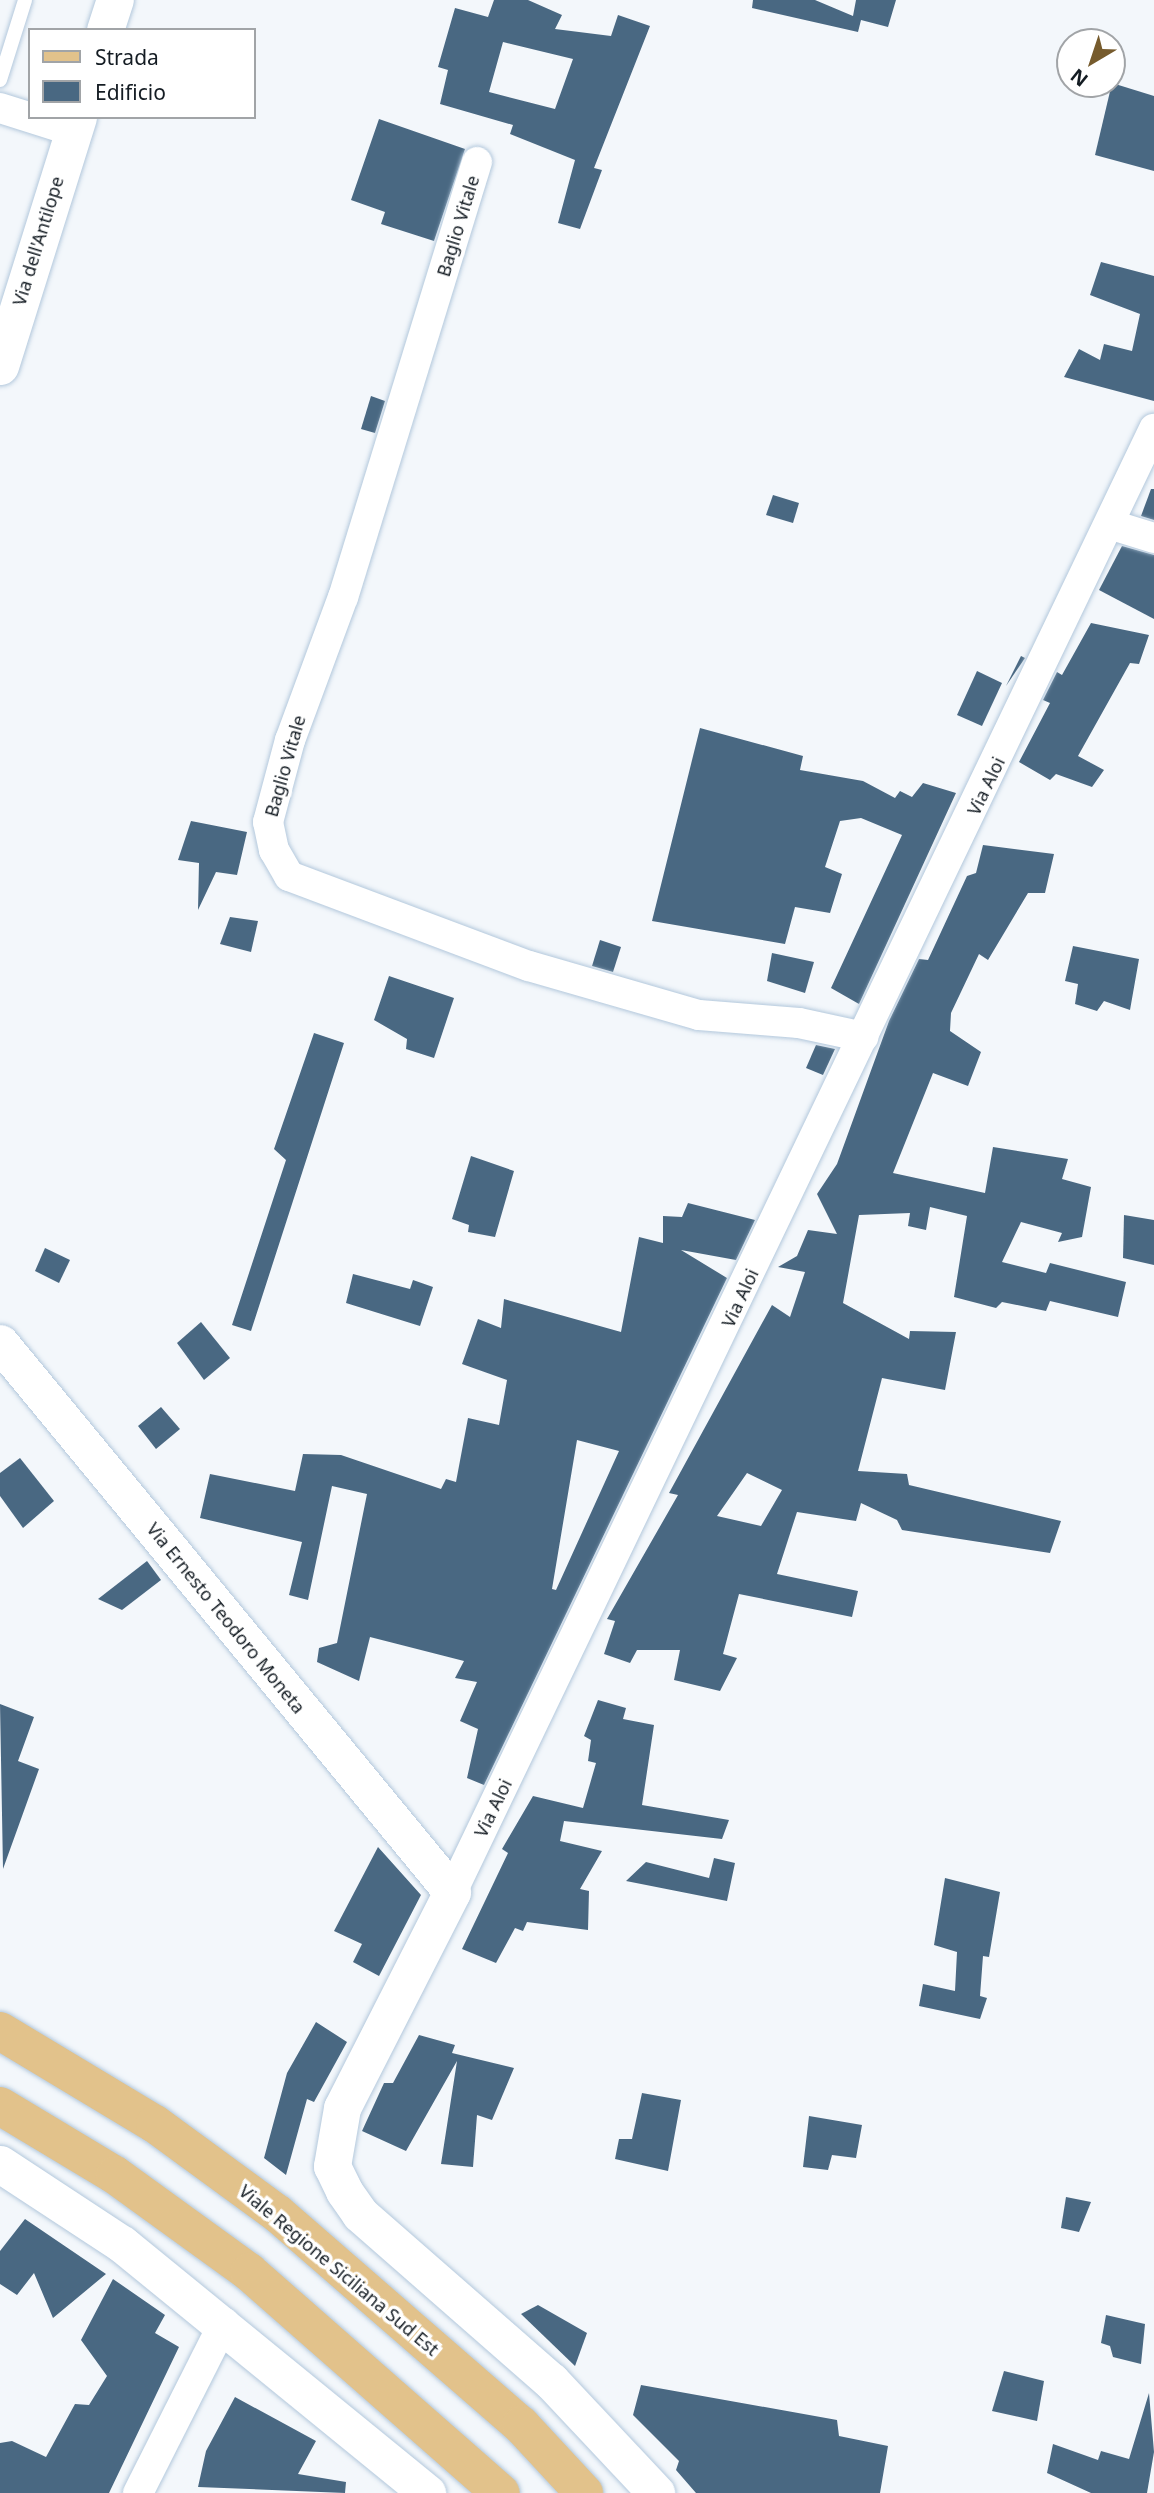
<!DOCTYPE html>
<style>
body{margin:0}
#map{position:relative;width:1154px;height:2493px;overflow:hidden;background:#f3f7fb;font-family:"Noto Sans",sans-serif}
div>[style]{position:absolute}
.building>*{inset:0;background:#496882}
.roads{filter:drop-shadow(0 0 2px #b3c8dc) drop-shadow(0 0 2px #b3c8dc)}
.service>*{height:14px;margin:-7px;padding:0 7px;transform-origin:7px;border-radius:7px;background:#fff}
.minor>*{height:30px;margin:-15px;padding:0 15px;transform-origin:15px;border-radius:15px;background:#fff}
.tertiary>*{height:37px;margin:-18.5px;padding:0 18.5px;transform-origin:18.5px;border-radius:18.5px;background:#fff}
.primary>*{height:38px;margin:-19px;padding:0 19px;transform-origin:19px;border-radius:19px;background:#e2c28b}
span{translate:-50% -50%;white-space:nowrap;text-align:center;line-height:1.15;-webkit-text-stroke:7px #fff;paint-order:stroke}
.street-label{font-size:18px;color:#141c23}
.legend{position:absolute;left:28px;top:28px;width:228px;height:91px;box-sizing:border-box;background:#fff;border:2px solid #a1a4a7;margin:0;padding:9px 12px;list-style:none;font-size:21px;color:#141c23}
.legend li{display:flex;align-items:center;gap:14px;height:35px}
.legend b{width:35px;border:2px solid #a1a4a7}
.north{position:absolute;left:1056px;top:28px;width:70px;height:70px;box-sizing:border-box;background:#fff;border:2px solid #a1a4a7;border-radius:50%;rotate:219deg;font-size:19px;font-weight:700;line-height:28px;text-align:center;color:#141c23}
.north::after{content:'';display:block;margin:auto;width:24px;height:32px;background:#765b2d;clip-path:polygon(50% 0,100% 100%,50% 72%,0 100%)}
</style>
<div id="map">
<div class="building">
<i style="clip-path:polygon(evenodd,494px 0,528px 0,562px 15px,555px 29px,611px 36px,618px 15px,650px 26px,594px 168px,602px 170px,580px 229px,558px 223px,575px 160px,510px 134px,513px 125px,440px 104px,448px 70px,438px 67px,455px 8px,488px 17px,494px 0,503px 42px,573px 59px,555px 109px,489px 92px,503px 42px)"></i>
<i style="clip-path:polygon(753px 0,815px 0,853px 16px,856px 0,896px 0,888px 27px,861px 20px,858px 32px,752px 8px)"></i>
<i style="clip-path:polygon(1112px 83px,1154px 96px,1154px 171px,1095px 155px)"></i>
<i style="clip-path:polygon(379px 119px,465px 149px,434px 241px,381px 224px,385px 212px,351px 200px)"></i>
<i style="clip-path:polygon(1101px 262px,1154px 276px,1154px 401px,1064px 377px,1079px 349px,1100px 360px,1104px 344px,1132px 351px,1140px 314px,1090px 295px)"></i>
<i style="clip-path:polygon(371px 396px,385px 401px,375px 433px,361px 429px)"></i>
<i style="clip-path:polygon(1151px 489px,1154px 489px,1154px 520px,1141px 516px)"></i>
<i style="clip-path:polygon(773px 495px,799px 503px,793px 523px,766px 515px)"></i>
<i style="clip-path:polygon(1122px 546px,1154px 555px,1154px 619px,1099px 590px)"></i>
<i style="clip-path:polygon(1091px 623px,1149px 635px,1139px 664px,1130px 663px,1078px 756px,1104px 770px,1092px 787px,1056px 774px,1050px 780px,1019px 762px,1050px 703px,1043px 700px,1057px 672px,1062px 675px)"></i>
<i style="clip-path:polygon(1021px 656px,1025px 658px,1006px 686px)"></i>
<i style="clip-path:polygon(977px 671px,1002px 683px,982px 726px,957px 715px)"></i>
<i style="clip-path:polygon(700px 728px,803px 756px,800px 770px,863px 781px,895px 798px,900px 791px,912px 797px,923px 783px,956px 793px,859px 1004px,831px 988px,902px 835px,861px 818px,840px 821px,825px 867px,842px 874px,830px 913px,795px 907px,785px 944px,652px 921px)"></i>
<i style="clip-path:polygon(191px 821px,247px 832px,237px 875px,216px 872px,198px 910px,199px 863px,178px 860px)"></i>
<i style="clip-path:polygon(evenodd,983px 845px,1054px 854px,1045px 893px,1028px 893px,988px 960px,979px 954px,951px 1013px,950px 1031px,981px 1052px,968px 1086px,933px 1073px,893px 1173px,985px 1193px,993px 1147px,1068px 1159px,1062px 1179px,1091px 1187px,1082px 1237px,1058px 1242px,1062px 1233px,1021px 1222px,1002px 1262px,1046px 1273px,1050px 1263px,1126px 1282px,1118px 1317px,1050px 1301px,1046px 1311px,1002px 1302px,996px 1308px,954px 1297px,967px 1216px,930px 1207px,926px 1230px,908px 1226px,910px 1213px,859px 1215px,843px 1303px,909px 1339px,910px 1331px,956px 1332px,945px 1390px,882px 1378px,858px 1471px,907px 1474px,909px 1485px,1061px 1521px,1050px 1553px,902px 1530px,897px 1520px,861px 1503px,856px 1521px,797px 1512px,777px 1574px,858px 1591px,852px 1617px,739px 1594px,723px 1654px,737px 1658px,720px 1691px,674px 1680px,680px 1650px,637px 1650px,630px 1663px,604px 1654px,615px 1621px,607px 1619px,678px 1495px,669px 1493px,772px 1305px,790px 1317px,805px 1272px,778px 1267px,797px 1256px,808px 1230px,837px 1234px,817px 1194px,837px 1164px,889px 1021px,919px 959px,928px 960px,967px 876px,976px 873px,983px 845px,747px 1473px,782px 1490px,761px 1526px,717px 1516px,747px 1473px)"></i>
<i style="clip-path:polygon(230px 917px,258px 921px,251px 952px,220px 944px)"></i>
<i style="clip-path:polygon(600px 940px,621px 947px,613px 972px,592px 966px)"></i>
<i style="clip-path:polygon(1073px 946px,1139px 959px,1130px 1010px,1104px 1001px,1097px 1011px,1075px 1004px,1078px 984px,1065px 981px)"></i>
<i style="clip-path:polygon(772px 953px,814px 962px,805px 993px,767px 981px)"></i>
<i style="clip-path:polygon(389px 976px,454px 998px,434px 1058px,406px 1049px,407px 1039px,374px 1020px)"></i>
<i style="clip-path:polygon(314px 1033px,344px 1043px,251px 1331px,232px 1325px,286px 1160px,274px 1149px)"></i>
<i style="clip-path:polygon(816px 1045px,835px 1049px,823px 1075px,806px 1068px)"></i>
<i style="clip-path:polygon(471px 1156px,514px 1171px,495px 1237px,468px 1232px,469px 1225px,452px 1219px)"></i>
<i style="clip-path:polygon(evenodd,688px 1203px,755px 1220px,736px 1260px,681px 1250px,727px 1278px,484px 1785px,467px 1778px,478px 1729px,460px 1721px,477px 1682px,455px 1678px,464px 1661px,370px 1637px,359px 1681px,317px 1662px,319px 1648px,337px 1643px,367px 1494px,332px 1486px,308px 1600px,289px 1595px,302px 1542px,200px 1518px,210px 1474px,295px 1491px,303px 1454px,341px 1455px,441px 1489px,446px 1479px,456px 1482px,468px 1418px,499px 1425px,507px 1380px,462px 1364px,478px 1319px,501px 1328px,504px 1299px,621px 1332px,639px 1237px,663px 1243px,663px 1216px,682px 1217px,688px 1203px,577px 1440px,619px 1451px,556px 1590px,552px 1589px,577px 1440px)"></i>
<i style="clip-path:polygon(1124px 1215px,1154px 1220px,1154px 1265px,1123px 1258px)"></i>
<i style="clip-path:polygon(45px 1248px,70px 1260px,59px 1283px,35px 1271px)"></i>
<i style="clip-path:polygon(353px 1274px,410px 1289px,413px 1280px,433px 1287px,420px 1326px,346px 1303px)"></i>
<i style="clip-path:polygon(201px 1322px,230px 1358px,204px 1380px,177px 1343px)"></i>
<i style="clip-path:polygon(161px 1407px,180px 1429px,156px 1449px,138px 1426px)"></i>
<i style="clip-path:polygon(20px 1458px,54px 1501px,23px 1528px,0 1496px,0 1473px)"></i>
<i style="clip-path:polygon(147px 1561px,161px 1580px,122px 1610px,98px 1599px)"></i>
<i style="clip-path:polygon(598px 1700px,626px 1708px,623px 1719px,654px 1725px,642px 1805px,729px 1820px,722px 1839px,564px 1821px,560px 1841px,602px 1851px,580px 1889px,589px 1891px,588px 1930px,527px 1922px,523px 1931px,515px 1928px,496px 1963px,462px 1949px,508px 1853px,502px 1849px,533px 1796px,583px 1808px,596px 1763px,588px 1761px,591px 1740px,584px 1736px)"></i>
<i style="clip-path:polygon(0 1704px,34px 1717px,18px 1761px,39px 1769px,3px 1869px)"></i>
<i style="clip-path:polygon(378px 1847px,421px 1895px,379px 1976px,353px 1962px,362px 1944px,334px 1931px)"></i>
<i style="clip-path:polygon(714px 1858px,735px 1863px,727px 1901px,626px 1881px,646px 1862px,709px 1878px)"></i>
<i style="clip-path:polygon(945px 1878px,1000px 1892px,989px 1957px,983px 1956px,980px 1996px,987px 1998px,980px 2019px,919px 2006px,923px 1984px,955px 1991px,957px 1952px,934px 1945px)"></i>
<i style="clip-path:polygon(316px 2022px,347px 2042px,314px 2102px,307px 2099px,286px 2175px,264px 2158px,287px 2073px)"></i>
<i style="clip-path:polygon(419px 2035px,455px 2045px,452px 2053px,514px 2068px,492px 2120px,477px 2115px,473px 2167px,441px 2164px,457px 2061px,406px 2151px,362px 2131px,384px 2083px,393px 2083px)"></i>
<i style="clip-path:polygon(642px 2093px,681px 2100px,668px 2171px,615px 2159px,619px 2139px,632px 2139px)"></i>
<i style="clip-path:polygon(809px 2116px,862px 2125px,856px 2158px,832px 2155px,828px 2170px,803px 2167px)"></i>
<i style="clip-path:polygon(1066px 2197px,1091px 2202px,1079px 2232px,1061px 2228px)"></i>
<i style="clip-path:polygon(25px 2219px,106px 2274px,53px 2318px,34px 2273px,17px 2295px,0 2284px,0 2251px)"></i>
<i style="clip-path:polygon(113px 2279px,165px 2315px,155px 2333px,179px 2347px,109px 2493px,0 2493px,0 2443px,12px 2441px,46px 2457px,75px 2404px,89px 2405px,107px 2376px,81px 2340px)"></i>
<i style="clip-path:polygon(538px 2305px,587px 2333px,575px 2366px,521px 2314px)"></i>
<i style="clip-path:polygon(1106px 2315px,1145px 2324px,1141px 2364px,1113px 2357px,1110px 2346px,1101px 2343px)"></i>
<i style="clip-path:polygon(1004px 2371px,1044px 2381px,1037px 2421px,992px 2411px)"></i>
<i style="clip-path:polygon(641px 2385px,837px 2420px,839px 2436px,888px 2446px,880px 2493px,696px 2493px,676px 2470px,679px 2461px,633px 2415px)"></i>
<i style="clip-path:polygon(1149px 2393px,1154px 2452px,1147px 2493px,1091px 2493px,1047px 2473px,1053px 2444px,1098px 2460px,1101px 2451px,1129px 2459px)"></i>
<i style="clip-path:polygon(235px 2397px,316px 2441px,298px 2474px,346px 2482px,345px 2493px,198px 2487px,206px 2451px)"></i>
</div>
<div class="roads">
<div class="service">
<i style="left:0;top:80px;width:84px;rotate:-72.6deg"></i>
</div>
<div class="minor">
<i style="left:0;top:108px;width:77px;rotate:17.5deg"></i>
<i style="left:477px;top:162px;width:455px;rotate:107.1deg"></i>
<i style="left:343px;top:597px;width:153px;rotate:110.3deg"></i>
<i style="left:290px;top:740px;width:85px;rotate:105deg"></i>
<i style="left:268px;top:822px;width:29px;rotate:78deg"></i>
<i style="left:274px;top:850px;width:30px;rotate:60deg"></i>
<i style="left:289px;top:876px;width:256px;rotate:20.6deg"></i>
<i style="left:529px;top:966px;width:177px;rotate:16.1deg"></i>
<i style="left:699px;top:1015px;width:100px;rotate:4.6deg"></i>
<i style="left:799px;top:1023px;width:66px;rotate:12.2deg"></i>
<i style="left:1112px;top:525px;width:44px;rotate:17.2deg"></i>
<i style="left:452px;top:1892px;width:1623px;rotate:-64.37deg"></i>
<i style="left:138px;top:2493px;width:191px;rotate:-63.2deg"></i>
</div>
<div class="tertiary">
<i style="left:105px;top:30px;width:32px;rotate:-72deg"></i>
<i style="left:0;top:366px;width:261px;rotate:-72.6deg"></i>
<i style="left:0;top:1343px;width:711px;rotate:50.53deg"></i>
<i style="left:452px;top:1892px;width:242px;rotate:117deg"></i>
<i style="left:342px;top:2108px;width:59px;rotate:99.8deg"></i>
<i style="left:332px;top:2166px;width:28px;rotate:64deg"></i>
<i style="left:344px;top:2191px;width:28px;rotate:55deg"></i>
<i style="left:360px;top:2214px;width:254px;rotate:41.2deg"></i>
<i style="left:551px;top:2381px;width:154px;rotate:46.8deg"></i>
<i style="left:0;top:2164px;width:146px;rotate:33.3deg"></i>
<i style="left:122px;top:2244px;width:394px;rotate:39.2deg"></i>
</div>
<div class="primary">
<i style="left:0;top:2031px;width:181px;rotate:31deg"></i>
<i style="left:155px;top:2124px;width:152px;rotate:36.2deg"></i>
<i style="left:278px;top:2214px;width:322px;rotate:41deg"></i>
<i style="left:521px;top:2425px;width:93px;rotate:47.2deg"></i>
<i style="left:0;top:2106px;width:134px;rotate:31deg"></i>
<i style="left:115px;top:2175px;width:165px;rotate:35.9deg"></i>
<i style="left:249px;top:2272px;width:335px;rotate:41.3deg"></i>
</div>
</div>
<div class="street-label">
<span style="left:458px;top:226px;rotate:-73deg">Baglio Vitale</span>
<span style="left:38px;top:241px;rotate:-73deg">Via dell'Antilope</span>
<span style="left:285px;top:766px;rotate:-74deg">Baglio Vitale</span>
<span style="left:986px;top:786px;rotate:-64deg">Via Aloi</span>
<span style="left:740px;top:1298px;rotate:-65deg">Via Aloi</span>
<span style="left:226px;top:1618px;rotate:51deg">Via Ernesto Teodoro Moneta</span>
<span style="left:493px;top:1808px;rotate:-64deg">Via Aloi</span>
<span style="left:339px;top:2270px;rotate:40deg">Viale Regione Siciliana Sud Est</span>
</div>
<ul class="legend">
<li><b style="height:9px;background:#e2c28b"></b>Strada</li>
<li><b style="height:19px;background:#496882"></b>Edificio</li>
</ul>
<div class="north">N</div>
</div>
